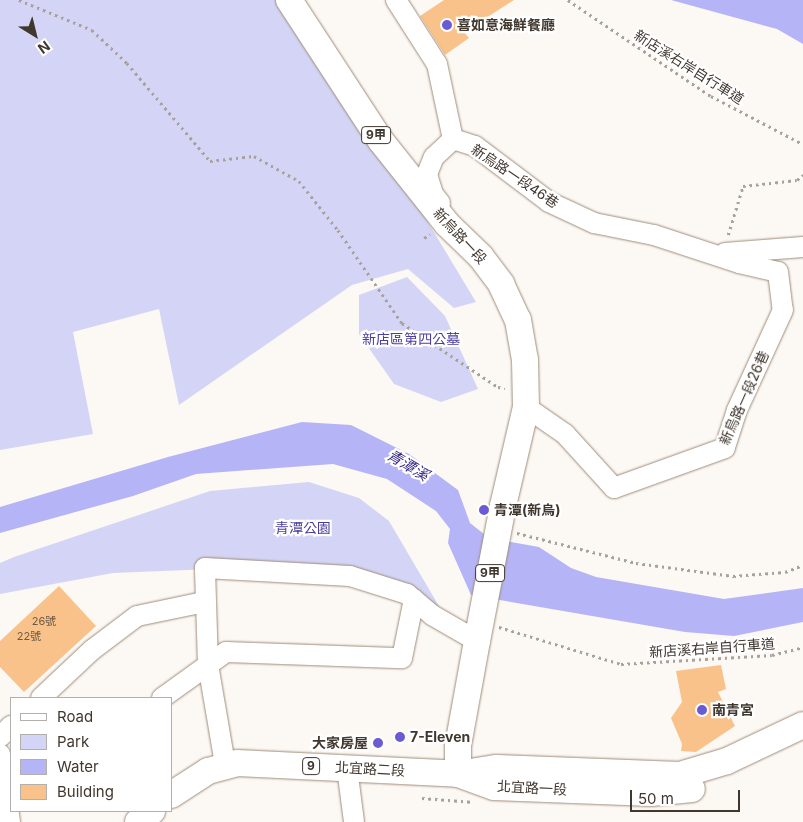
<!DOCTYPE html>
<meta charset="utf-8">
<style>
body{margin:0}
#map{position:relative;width:803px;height:822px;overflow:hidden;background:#fcf8f4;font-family:Inter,"Noto Sans TC",sans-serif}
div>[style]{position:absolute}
.green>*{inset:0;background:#d4d5f6}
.water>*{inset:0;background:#b5b4f7}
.building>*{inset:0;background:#f8c28a}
.path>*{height:2.5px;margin-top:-1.25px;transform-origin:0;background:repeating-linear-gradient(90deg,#a8a29c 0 2.5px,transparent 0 6.5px)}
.roads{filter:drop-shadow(0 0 1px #9f8c79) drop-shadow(0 0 1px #9f8c79)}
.minor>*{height:20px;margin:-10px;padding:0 10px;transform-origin:10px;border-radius:10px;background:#fff}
.major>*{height:26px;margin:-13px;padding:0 13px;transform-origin:13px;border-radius:13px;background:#fff}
.dots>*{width:14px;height:14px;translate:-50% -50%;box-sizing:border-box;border:2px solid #fff;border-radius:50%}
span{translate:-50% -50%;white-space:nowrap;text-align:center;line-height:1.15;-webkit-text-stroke:4.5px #fff;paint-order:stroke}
.number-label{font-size:11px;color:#6e5a46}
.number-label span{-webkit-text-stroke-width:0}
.shield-label span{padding:1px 4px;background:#fff;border:1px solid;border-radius:4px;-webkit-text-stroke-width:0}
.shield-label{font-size:12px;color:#40372f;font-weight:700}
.poi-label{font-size:14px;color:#40372f;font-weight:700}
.left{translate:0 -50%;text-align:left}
.right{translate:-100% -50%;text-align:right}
.street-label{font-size:14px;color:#40372f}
.park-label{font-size:14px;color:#4b3e9e}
.water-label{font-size:15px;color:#3b2a88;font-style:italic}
.legend{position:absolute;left:10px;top:697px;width:162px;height:115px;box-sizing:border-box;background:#fff;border:1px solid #b3afac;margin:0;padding:6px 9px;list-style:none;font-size:15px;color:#40372f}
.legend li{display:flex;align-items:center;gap:10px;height:25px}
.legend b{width:25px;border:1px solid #b3afac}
.north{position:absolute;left:10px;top:10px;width:50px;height:50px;-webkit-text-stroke:4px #fff;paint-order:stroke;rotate:144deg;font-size:14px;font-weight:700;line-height:20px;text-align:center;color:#40372f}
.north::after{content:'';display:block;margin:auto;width:18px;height:22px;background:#40372f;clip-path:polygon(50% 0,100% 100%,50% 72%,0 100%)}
.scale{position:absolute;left:630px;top:790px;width:110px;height:22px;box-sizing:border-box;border:2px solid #40372f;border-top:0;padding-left:6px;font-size:15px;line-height:18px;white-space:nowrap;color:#40372f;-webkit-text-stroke:4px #fff;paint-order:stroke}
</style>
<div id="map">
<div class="green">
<i style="clip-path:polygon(0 0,294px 0,476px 302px,454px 308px,408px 269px,352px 285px,179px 405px,159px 309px,73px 332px,93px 434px,0 450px)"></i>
<i style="clip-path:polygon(407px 277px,445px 316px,478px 389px,441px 402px,394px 384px,359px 334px,359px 295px)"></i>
<i style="clip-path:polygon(309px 482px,359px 498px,389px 521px,443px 613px,334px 575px,236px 568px,113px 573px,0 594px,0 563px,14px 557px,210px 491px)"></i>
</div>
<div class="water">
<i style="clip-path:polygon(671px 0,803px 0,803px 44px,777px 29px)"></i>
<i style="clip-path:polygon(302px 422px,351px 425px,409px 454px,458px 490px,470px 523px,489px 538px,539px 547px,571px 568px,596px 577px,724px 599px,803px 588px,803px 622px,734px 636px,685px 632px,471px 595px,448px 543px,450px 529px,436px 511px,387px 479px,333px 464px,196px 474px,133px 496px,0 533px,0 507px,168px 457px)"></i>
</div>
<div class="building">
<i style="clip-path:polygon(444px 0,514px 0,464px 32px,469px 38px,445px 55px,420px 16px)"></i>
<i style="clip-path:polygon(59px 586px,96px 626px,24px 692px,0 667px,0 641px)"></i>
<i style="clip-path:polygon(721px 665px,726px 689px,718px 692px,735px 726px,696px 752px,681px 751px,682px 744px,671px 718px,682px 702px,676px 671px)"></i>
</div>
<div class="path">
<i style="left:19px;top:0;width:79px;rotate:22.3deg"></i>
<i style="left:92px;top:30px;width:48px;rotate:43.3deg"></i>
<i style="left:127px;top:63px;width:128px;rotate:49.7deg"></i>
<i style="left:210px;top:161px;width:44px;rotate:-6.5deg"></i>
<i style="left:254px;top:156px;width:51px;rotate:29.1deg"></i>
<i style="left:299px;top:181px;width:63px;rotate:51.5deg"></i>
<i style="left:338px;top:230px;width:113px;rotate:55.5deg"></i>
<i style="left:402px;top:323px;width:115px;rotate:33.7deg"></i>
<i style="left:498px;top:387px;width:7px;rotate:8deg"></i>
<i style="left:568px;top:0;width:172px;rotate:33.9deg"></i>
<i style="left:711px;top:96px;width:104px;rotate:27.6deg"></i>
<i style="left:728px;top:235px;width:51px;rotate:-73deg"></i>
<i style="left:743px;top:186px;width:54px;rotate:-6.3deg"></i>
<i style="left:797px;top:180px;width:8px;rotate:-40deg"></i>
<i style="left:424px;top:238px;width:7px;rotate:-34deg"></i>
<i style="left:517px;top:533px;width:123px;rotate:14.1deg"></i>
<i style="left:636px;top:563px;width:98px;rotate:7.6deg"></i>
<i style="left:733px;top:576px;width:52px;rotate:-4.4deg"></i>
<i style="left:785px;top:572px;width:19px;rotate:-21deg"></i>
<i style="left:499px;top:627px;width:127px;rotate:16.9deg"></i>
<i style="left:621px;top:664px;width:151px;rotate:-3.4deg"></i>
<i style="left:772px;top:655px;width:32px;rotate:-14deg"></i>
<i style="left:422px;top:798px;width:52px;rotate:4.4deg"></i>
</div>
<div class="roads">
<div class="minor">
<i style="left:396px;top:0;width:76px;rotate:57.4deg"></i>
<i style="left:437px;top:64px;width:77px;rotate:78deg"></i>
<i style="left:440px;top:203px;width:11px;rotate:-128deg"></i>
<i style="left:433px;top:194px;width:21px;rotate:-107deg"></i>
<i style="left:427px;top:174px;width:18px;rotate:-68deg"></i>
<i style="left:434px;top:157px;width:26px;rotate:-43deg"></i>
<i style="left:453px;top:139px;width:23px;rotate:18deg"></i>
<i style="left:475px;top:146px;width:93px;rotate:37.1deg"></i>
<i style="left:549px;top:202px;width:50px;rotate:25deg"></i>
<i style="left:594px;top:223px;width:61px;rotate:11.3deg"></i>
<i style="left:654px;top:235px;width:89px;rotate:18.2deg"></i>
<i style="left:739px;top:263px;width:40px;rotate:13deg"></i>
<i style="left:778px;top:272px;width:38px;rotate:83deg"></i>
<i style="left:783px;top:310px;width:110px;rotate:114.7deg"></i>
<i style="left:737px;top:410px;width:40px;rotate:108deg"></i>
<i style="left:725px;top:448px;width:118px;rotate:160.2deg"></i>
<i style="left:614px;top:488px;width:73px;rotate:-132.2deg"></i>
<i style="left:565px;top:434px;width:47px;rotate:-145.3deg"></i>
<i style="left:725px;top:253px;width:78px;rotate:-4.4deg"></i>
<i style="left:41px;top:698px;width:70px;rotate:-43.3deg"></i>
<i style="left:92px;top:650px;width:56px;rotate:-37.1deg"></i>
<i style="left:137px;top:616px;width:68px;rotate:-11.8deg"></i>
<i style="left:162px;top:698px;width:79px;rotate:-35.7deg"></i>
<i style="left:226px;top:652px;width:176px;rotate:2deg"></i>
<i style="left:402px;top:658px;width:60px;rotate:-78.5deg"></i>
<i style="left:0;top:737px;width:16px;rotate:-45deg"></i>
<i style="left:0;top:754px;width:69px;rotate:81.6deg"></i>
<i style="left:225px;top:764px;width:100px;rotate:-99.7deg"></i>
<i style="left:208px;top:665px;width:97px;rotate:-91.8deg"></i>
<i style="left:205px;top:568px;width:145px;rotate:3.2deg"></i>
<i style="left:350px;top:576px;width:60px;rotate:17.5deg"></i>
<i style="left:407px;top:594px;width:33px;rotate:40deg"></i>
<i style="left:432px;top:615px;width:52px;rotate:30deg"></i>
<i style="left:347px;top:768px;width:54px;rotate:82.6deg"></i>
</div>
<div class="major">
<i style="left:289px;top:0;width:168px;rotate:56.9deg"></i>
<i style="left:381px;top:141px;width:106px;rotate:51.5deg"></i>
<i style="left:447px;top:224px;width:47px;rotate:44.1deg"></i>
<i style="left:481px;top:257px;width:34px;rotate:53deg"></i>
<i style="left:501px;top:284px;width:40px;rotate:65deg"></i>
<i style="left:518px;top:320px;width:41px;rotate:80.1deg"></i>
<i style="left:525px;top:360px;width:47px;rotate:88.8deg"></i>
<i style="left:526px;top:407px;width:102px;rotate:103.1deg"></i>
<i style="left:503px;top:506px;width:137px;rotate:100.9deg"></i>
<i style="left:477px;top:641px;width:107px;rotate:100.3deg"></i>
<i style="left:458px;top:746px;width:28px;rotate:90deg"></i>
<i style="left:461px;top:775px;width:35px;rotate:20deg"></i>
<i style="left:494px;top:787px;width:157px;rotate:2.2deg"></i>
<i style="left:651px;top:793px;width:41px;rotate:-5.6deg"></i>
<i style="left:171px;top:795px;width:44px;rotate:-33deg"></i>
<i style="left:208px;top:771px;width:30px;rotate:-15deg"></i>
<i style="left:237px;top:763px;width:221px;rotate:2.8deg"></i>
<i style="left:458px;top:774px;width:39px;rotate:-9deg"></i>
<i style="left:497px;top:768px;width:183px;rotate:2.2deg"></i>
<i style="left:680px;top:775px;width:49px;rotate:-16.6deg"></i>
<i style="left:727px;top:761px;width:84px;rotate:-25.3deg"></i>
<i style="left:138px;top:822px;width:18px;rotate:-38deg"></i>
</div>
</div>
<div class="dots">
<i style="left:447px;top:25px;background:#6a5ad4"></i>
<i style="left:484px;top:510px;background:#6a5ad4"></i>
<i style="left:702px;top:710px;background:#6a5ad4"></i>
<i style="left:400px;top:737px;background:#6a5ad4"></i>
<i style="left:378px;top:743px;background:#6a5ad4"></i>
</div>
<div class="number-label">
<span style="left:44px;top:621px">26號</span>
<span style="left:29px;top:636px">22號</span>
</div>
<div class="shield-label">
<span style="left:376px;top:135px">9甲</span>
<span style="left:490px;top:573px">9甲</span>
<span style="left:311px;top:766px">9</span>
</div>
<div class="poi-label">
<span class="left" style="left:457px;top:25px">喜如意海鮮餐廳</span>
<span class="left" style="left:494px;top:510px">青潭(新烏)</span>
<span class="left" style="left:712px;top:710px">南青宮</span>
<span class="left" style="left:410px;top:737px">7-Eleven</span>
<span class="right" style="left:368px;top:743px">大家房屋</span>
</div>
<div class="street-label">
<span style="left:689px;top:67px;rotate:32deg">新店溪右岸自行車道</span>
<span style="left:515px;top:176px;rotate:34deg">新烏路一段46巷</span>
<span style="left:460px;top:236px;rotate:47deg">新烏路一段</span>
<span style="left:744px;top:398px;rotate:-66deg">新烏路一段26巷</span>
<span style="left:712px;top:648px;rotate:-4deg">新店溪右岸自行車道</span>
<span style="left:370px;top:769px;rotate:3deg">北宜路二段</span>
<span style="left:532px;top:788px;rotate:3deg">北宜路一段</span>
</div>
<div class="park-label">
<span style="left:411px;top:339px">新店區第四公墓</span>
<span style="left:303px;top:528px">青潭公園</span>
</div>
<div class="water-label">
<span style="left:408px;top:465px;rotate:31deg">青潭溪</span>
</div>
<ul class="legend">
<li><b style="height:6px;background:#fff"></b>Road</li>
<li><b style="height:14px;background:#d4d5f6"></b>Park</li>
<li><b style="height:14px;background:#b5b4f7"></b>Water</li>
<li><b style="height:14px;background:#f8c28a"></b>Building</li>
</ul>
<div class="north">N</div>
<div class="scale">50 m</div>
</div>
